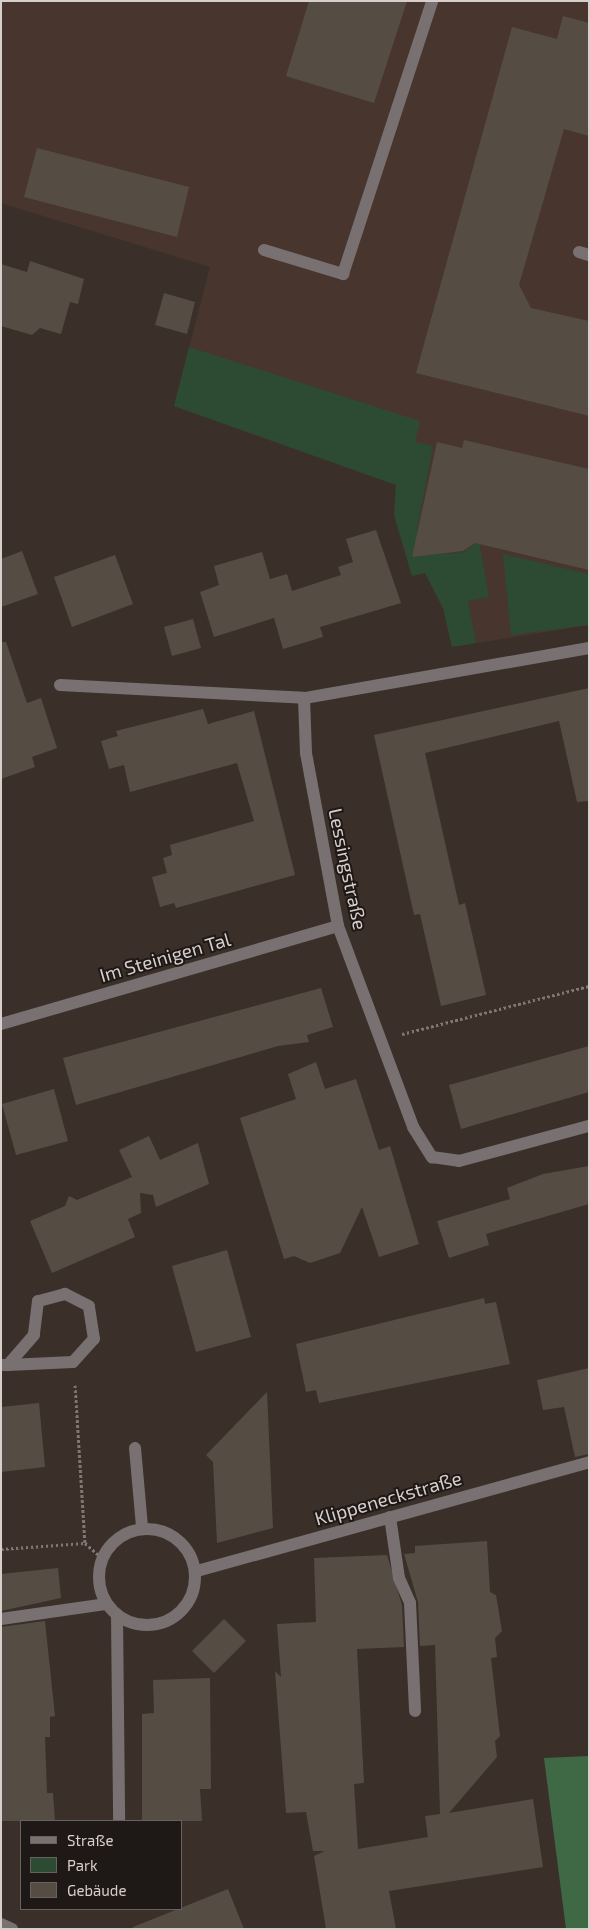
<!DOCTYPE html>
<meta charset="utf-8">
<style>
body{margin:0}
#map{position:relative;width:590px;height:1930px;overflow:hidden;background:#3b2f2a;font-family:"Exo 2",sans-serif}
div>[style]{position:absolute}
.built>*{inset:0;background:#48362e}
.green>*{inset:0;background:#2d4a32}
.forest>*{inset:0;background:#3f6945}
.building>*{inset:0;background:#554d43}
.path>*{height:3px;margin-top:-1.5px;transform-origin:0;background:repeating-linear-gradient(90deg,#807672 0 2.5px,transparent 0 5px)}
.minor>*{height:12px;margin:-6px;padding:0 6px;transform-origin:6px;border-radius:6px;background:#787071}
.minor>.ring{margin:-6px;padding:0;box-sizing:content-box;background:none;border:12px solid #787071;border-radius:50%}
span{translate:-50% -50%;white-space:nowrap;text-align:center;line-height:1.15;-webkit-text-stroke:4px #1e1916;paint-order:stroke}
.street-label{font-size:19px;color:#d7cfcc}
.frame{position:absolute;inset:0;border:2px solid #d7cfcc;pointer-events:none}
.legend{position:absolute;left:20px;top:1820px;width:162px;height:90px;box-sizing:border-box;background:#1e1916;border:1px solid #68625f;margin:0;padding:6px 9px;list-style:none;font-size:15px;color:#d7cfcc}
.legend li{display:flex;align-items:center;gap:10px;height:25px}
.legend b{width:25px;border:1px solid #68625f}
</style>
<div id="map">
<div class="built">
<i style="clip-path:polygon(1px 1px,589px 1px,589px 625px,452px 647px,443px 608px,425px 573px,412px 576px,394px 515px,396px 485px,174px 406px,210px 267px,1px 203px)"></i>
</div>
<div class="green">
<i style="clip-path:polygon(189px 347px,420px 421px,415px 442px,433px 446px,417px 530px,430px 547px,448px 554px,464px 552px,479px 541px,489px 597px,468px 601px,476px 643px,452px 647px,443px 608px,425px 573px,412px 576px,394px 515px,396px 485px,174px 406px)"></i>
<i style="clip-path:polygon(503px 554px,589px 574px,589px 625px,511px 635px)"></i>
</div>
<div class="forest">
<i style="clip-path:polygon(589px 1756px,589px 1929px,566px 1929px,544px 1758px)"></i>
</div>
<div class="building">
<i style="clip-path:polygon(309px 1px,407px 1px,374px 103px,286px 76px)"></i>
<i style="clip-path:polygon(563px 16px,589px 23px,589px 136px,564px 129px,519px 285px,531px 308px,589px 321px,589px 416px,416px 373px,512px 27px,557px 39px)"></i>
<i style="clip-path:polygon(37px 148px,189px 187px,177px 237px,24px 197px)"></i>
<i style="clip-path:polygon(30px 261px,84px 279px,78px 304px,70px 302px,61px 334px,40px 328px,32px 335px,1px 326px,1px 264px,27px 272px)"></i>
<i style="clip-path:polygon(164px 293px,195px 302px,187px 334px,155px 325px)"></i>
<i style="clip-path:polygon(464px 440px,589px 469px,589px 570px,475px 543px,463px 551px,412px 557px,437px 442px,462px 448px)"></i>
<i style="clip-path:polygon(376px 530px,401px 603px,320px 627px,323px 637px,283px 649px,274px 618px,214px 637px,200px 592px,219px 585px,214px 566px,262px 552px,270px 579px,287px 574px,292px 591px,341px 575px,338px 567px,353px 562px,346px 539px)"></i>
<i style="clip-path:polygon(22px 551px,38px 594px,1px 607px,1px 559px)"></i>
<i style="clip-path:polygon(115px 555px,133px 604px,72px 627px,54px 577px)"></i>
<i style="clip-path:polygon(193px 619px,201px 648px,172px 656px,164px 627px)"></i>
<i style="clip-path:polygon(1px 642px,6px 642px,27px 703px,41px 698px,57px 748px,32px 757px,35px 767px,1px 779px)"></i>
<i style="clip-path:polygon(589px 688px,589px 801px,577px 802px,559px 721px,425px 753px,459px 905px,465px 903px,486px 995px,441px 1006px,420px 914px,414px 915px,374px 735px)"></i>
<i style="clip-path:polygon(203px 709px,208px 724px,254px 711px,295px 875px,176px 908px,174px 903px,160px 907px,152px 877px,167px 873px,163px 858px,172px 855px,170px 845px,254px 821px,237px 763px,130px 792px,124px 765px,109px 769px,101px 741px,118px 736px,116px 731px)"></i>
<i style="clip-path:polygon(321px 988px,333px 1027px,307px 1035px,309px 1042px,278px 1046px,76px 1105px,63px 1058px)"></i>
<i style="clip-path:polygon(589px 1046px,589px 1092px,461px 1129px,449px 1085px)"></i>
<i style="clip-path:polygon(316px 1062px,325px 1089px,356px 1079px,379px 1150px,390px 1146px,419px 1244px,379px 1257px,362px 1207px,340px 1253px,310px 1263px,294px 1256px,284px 1259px,240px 1118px,296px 1099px,288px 1074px)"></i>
<i style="clip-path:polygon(54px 1089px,68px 1141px,16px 1155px,2px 1104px)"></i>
<i style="clip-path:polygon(149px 1136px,160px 1160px,198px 1143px,209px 1184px,156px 1207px,153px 1195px,140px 1193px,141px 1213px,128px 1219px,135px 1237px,52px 1273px,30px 1221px,65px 1206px,69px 1196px,77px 1200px,132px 1177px,119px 1150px)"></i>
<i style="clip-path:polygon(589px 1166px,589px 1204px,486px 1234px,489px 1245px,449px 1258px,437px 1221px,510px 1199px,507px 1188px,543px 1174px)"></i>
<i style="clip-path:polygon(227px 1250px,251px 1337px,196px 1352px,172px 1266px)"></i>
<i style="clip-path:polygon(484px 1298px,485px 1304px,496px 1302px,510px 1364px,319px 1403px,316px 1390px,306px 1392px,296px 1344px)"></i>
<i style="clip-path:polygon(589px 1368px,589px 1454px,575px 1457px,564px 1407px,543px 1410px,537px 1380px)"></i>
<i style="clip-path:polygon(267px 1392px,273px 1528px,217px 1543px,213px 1462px,206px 1455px)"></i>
<i style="clip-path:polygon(39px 1403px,45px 1467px,1px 1472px,1px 1407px)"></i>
<i style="clip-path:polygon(487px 1541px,490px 1592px,496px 1595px,502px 1631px,495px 1638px,497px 1657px,491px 1658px,500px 1736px,495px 1741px,497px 1757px,449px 1813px,533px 1799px,543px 1867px,389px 1891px,396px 1929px,326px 1929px,314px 1856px,325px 1851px,313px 1851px,306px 1812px,286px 1813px,275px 1671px,281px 1677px,277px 1624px,316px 1622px,314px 1558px,387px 1555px,402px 1605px,404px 1647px,357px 1649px,364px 1783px,354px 1784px,358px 1849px,428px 1837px,425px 1816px,440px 1814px,435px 1645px,420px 1646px,418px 1602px,404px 1554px,415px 1553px,415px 1546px)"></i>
<i style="clip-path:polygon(58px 1568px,61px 1598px,1px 1611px,1px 1574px)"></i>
<i style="clip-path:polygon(224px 1619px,246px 1641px,214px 1673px,192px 1651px)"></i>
<i style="clip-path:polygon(45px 1621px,55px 1716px,50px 1717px,50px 1737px,45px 1737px,47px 1793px,53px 1793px,55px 1821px,1px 1821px,1px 1627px)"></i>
<i style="clip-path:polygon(210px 1678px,211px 1789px,200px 1789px,202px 1821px,142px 1821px,142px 1714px,154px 1713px,153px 1680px)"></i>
<i style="clip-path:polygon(228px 1889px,244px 1929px,133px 1929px,133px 1927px)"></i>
</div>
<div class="path">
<i style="left:402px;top:1034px;width:193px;rotate:-14.4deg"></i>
<i style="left:75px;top:1385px;width:158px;rotate:86.4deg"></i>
<i style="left:1px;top:1549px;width:84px;rotate:-4.1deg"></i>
<i style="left:85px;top:1543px;width:21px;rotate:41deg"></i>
</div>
<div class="minor">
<i style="left:264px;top:250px;width:83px;rotate:16.9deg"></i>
<i style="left:343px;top:274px;width:287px;rotate:-71.9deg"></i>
<i style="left:579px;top:252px;width:10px;rotate:17deg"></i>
<i style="left:589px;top:648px;width:289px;rotate:170deg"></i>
<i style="left:304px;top:698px;width:55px;rotate:87.9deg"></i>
<i style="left:306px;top:753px;width:176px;rotate:79.5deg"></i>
<i style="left:338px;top:926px;width:215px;rotate:69.5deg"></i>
<i style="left:413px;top:1127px;width:36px;rotate:58deg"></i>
<i style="left:432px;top:1157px;width:27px;rotate:8deg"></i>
<i style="left:459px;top:1161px;width:135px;rotate:-15.1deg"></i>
<i style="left:60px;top:685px;width:244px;rotate:3deg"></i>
<i style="left:1px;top:1024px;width:351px;rotate:-16.2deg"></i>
<i style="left:1px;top:1365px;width:7px"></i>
<i style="left:8px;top:1365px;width:65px;rotate:-2.6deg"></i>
<i style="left:73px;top:1362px;width:31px;rotate:-48deg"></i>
<i style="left:94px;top:1339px;width:33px;rotate:-99deg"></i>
<i style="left:89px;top:1306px;width:27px;rotate:-153deg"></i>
<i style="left:65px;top:1294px;width:28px;rotate:165deg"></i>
<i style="left:38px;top:1301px;width:34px;rotate:97deg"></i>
<i style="left:34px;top:1335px;width:40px;rotate:131deg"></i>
<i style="left:135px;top:1448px;width:79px;rotate:84.9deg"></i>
<i style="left:390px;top:1517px;width:62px;rotate:81.6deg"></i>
<i style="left:399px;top:1578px;width:27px;rotate:66deg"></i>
<i style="left:410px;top:1603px;width:108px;rotate:87.3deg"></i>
<i class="ring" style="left:99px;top:1529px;width:84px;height:84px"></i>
<i style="left:197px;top:1571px;width:407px;rotate:-15.5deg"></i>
<i style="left:117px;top:1616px;width:205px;rotate:89.4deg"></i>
<i style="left:1px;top:1619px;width:107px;rotate:-8.1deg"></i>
<i style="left:1px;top:1924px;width:12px;rotate:24deg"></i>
</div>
<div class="street-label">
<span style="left:348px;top:869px;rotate:78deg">Lessingstraße</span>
<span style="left:165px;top:957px;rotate:-16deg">Im Steinigen Tal</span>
<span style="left:388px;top:1498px;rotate:-16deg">Klippeneckstraße</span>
</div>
<div class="frame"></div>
<ul class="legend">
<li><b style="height:6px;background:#787071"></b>Straße</li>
<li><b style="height:14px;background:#2d4a32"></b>Park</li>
<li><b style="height:14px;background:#554d43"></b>Gebäude</li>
</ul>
</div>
